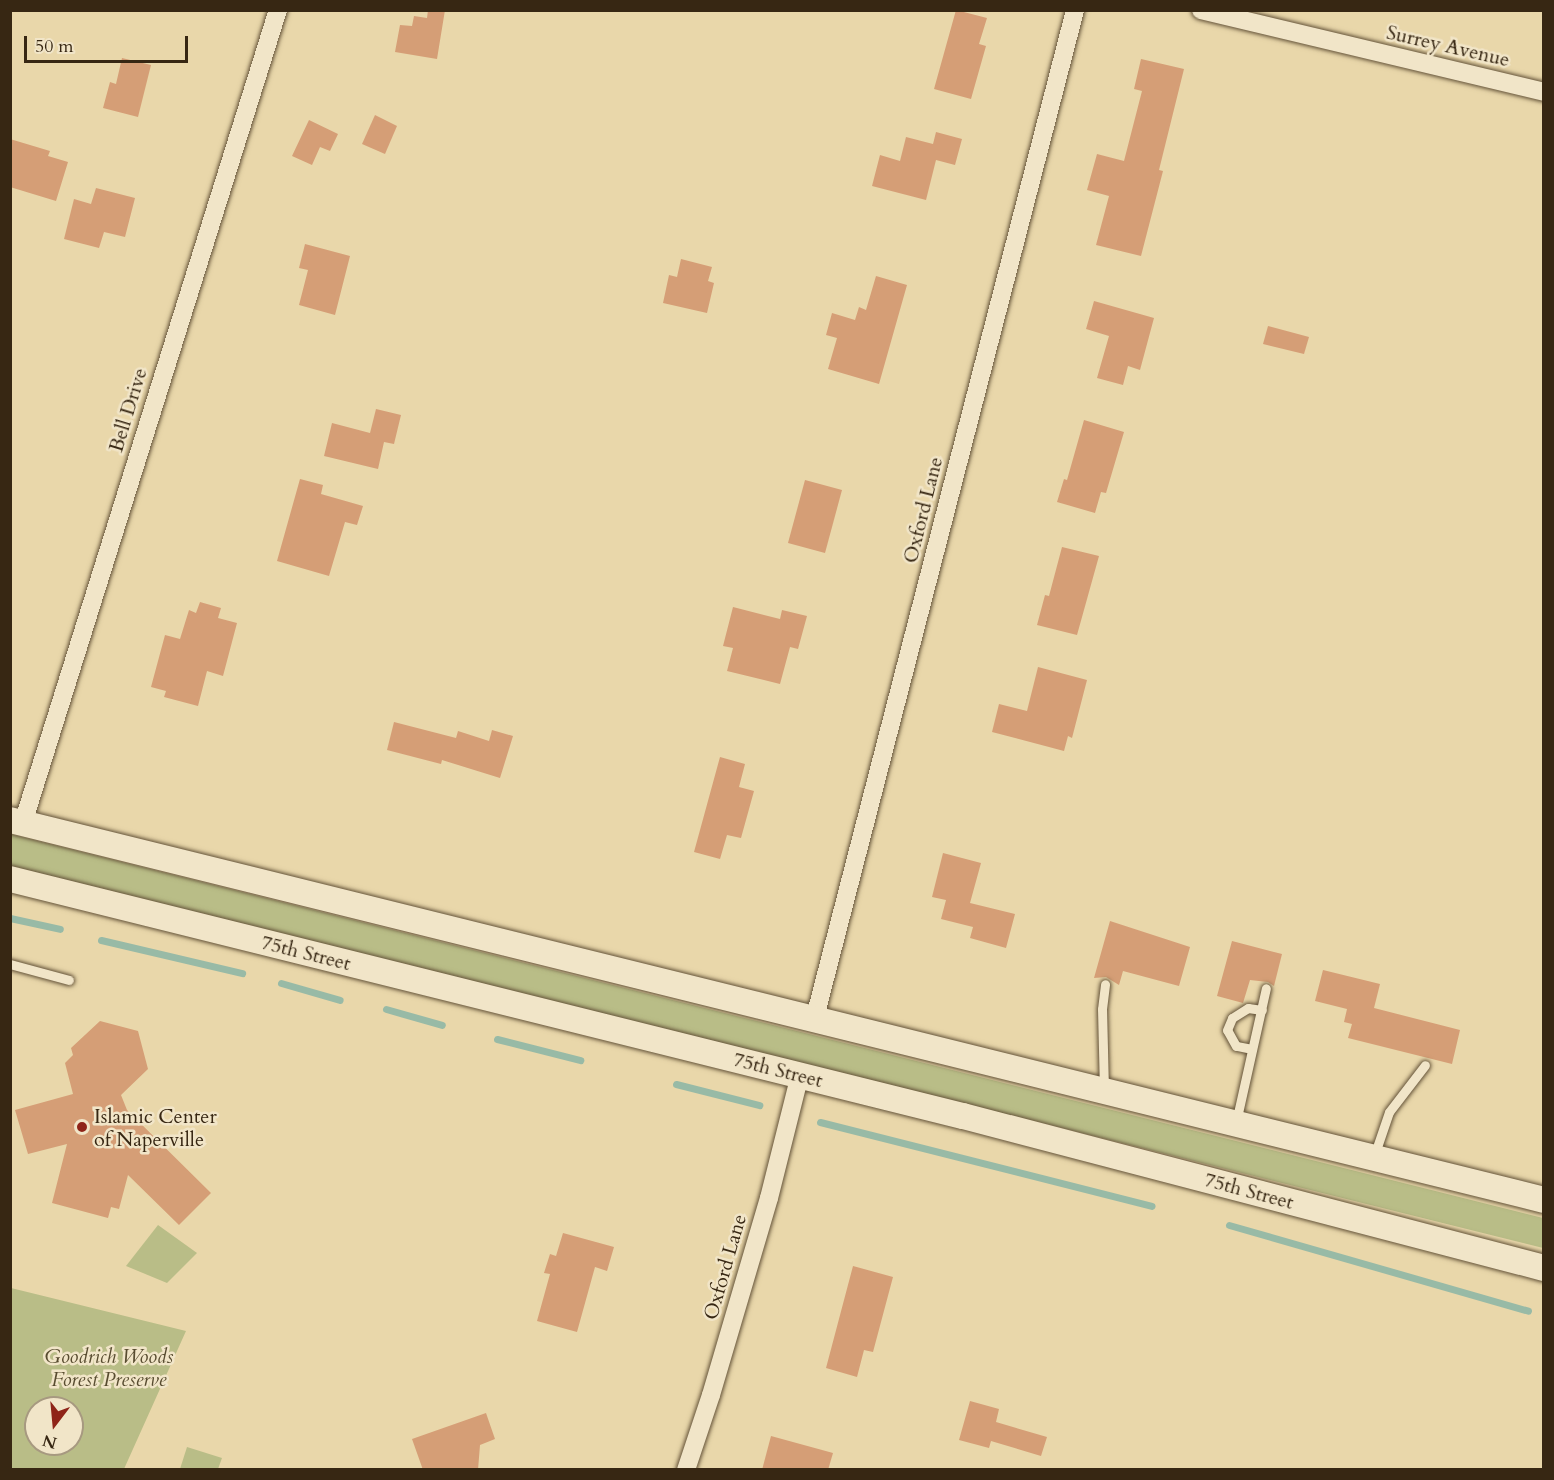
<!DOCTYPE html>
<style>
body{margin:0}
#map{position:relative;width:1554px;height:1480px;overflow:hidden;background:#e9d7aa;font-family:Cardo,serif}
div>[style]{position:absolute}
.green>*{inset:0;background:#b9bd87}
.stream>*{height:7px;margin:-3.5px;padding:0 3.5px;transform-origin:3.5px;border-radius:3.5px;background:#98baa6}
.building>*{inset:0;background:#d59e76}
.roads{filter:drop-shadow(0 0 2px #645339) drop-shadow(0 0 2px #645339)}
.service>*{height:9px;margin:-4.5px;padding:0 4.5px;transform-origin:4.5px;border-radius:4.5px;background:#f1e5c8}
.minor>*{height:18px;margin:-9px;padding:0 9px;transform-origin:9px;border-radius:9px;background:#f1e5c8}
.secondary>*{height:26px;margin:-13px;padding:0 13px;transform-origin:13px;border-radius:13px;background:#f1e5c8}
.dots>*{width:16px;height:16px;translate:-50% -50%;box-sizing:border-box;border:3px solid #f1e5c8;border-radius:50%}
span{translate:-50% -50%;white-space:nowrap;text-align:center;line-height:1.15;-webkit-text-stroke:5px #f1e5c8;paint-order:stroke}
.street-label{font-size:20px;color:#372713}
.poi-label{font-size:20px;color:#372713}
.left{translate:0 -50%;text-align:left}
.park-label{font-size:20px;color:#584c30;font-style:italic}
.frame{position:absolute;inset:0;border:12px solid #372713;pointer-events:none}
.north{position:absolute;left:24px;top:1396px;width:60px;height:60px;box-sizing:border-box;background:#f1e5c8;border:2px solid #a79980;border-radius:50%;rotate:196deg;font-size:16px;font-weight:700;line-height:24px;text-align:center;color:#372713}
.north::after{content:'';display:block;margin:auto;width:21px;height:27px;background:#8f2418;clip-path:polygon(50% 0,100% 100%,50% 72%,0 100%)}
.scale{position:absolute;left:24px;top:36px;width:164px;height:27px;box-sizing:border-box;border:3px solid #372713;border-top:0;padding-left:8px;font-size:18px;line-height:21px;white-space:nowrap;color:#372713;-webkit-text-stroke:4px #f1e5c8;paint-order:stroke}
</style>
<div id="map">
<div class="green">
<i style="clip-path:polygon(10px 834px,1543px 1218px,1543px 1248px,11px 866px)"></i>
<i style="clip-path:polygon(158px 1225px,197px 1253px,167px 1283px,126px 1266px)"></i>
<i style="clip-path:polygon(evenodd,11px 1288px,186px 1331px,124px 1469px,11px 1469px,11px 1288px,36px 1408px,72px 1408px,72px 1444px,36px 1444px,36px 1408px)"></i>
<i style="clip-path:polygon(187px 1447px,222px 1458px,218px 1469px,180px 1469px)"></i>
</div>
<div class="stream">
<i style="left:10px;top:918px;width:51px;rotate:12.4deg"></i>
<i style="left:101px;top:940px;width:145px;rotate:13.2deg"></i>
<i style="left:281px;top:983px;width:61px;rotate:16.1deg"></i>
<i style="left:386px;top:1009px;width:58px;rotate:15.9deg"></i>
<i style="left:497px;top:1039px;width:86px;rotate:14.2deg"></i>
<i style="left:676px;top:1084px;width:86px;rotate:14.2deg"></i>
<i style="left:820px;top:1122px;width:342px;rotate:14.2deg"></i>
<i style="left:1229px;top:1225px;width:311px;rotate:16deg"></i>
</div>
<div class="building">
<i style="clip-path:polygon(428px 10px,445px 10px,437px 59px,395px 52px,400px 25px,412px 26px,414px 16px,427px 18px)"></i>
<i style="clip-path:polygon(956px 10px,987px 18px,979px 44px,986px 46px,971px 99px,934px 89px)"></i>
<i style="clip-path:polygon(122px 58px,151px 65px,138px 117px,103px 108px,110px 82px,116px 84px)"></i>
<i style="clip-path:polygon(1141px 59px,1184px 69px,1159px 170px,1163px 171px,1141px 256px,1096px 245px,1109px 196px,1087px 190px,1097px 154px,1124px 161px,1142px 91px,1134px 89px)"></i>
<i style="clip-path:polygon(375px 115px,397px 126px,385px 154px,362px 144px)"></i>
<i style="clip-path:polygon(309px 120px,338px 134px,330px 151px,320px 147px,312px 165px,292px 156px)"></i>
<i style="clip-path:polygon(936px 132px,962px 139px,955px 165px,936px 160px,926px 200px,872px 186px,880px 155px,900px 161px,906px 137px,933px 144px)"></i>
<i style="clip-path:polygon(10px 139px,50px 151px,48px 156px,68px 162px,56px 201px,10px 187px)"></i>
<i style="clip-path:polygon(96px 188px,135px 198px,125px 237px,104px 232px,99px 248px,64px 239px,74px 199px,91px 204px)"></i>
<i style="clip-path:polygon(305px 244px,350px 256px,335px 315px,299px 305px,308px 270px,299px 268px)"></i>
<i style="clip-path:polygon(681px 259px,712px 267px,708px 281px,714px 283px,707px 313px,663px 303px,669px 275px,677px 277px)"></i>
<i style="clip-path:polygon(876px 276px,907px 285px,879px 384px,828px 369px,837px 338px,826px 335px,832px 313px,855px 320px,859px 307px,866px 310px)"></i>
<i style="clip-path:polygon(1094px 301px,1154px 318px,1140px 370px,1128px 366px,1123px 385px,1097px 378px,1109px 336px,1086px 329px)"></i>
<i style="clip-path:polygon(1268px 326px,1309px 337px,1304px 354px,1263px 344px)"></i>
<i style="clip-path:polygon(376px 409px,401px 415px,394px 444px,384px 442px,378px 469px,324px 456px,332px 423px,370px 433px)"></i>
<i style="clip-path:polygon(1084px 420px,1124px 432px,1106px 493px,1101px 492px,1095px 513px,1057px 502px,1064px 479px,1067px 480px)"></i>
<i style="clip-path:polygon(300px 479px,323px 485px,321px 494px,363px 506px,357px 525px,345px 522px,329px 576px,277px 561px)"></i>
<i style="clip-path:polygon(805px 480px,842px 490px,825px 553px,788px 543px)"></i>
<i style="clip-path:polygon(1062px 547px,1099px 556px,1077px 635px,1037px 625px,1045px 595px,1049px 596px)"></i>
<i style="clip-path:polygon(200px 602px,221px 608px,218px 618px,237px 623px,223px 676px,207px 671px,198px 706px,164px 697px,166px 691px,151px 687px,165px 635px,180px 639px,189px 610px,196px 613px)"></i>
<i style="clip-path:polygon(733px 607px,780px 619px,782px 610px,807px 616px,798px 649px,790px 647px,780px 684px,727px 671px,733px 648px,723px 646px)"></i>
<i style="clip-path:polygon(1038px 667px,1087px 680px,1072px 738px,1068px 736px,1064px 751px,992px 732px,999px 704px,1027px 711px)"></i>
<i style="clip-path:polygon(394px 722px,456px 738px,458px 731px,489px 741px,492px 730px,513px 736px,500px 778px,442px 760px,441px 764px,387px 750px)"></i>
<i style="clip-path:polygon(720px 757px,745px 764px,739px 787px,754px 791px,741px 838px,727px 835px,720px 859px,694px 852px)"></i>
<i style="clip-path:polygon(943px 853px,981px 863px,970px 903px,1015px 914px,1006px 948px,970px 938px,973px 927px,941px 919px,946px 900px,932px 897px)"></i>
<i style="clip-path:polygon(1110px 921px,1190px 947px,1179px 986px,1123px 971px,1119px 985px,1106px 977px,1094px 978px)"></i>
<i style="clip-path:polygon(1232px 941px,1282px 954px,1274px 986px,1268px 982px,1250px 980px,1243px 1003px,1217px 996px)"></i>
<i style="clip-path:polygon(1323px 970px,1380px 984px,1374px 1008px,1460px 1030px,1452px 1064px,1348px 1038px,1352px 1024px,1344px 1022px,1347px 1009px,1315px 1001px)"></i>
<i style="clip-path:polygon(100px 1021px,138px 1031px,148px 1069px,121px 1095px,127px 1110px,211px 1193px,179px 1225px,128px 1175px,119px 1209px,111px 1207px,108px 1218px,52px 1203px,67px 1144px,28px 1154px,15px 1110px,73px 1094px,65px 1063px,73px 1055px,71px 1048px)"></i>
<i style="clip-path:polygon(563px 1233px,614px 1247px,607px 1271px,595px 1267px,577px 1332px,537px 1321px,550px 1274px,544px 1273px,550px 1254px,556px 1256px)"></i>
<i style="clip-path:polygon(853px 1266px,893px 1277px,873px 1352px,864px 1350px,857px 1377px,826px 1368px)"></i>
<i style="clip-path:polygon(970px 1401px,999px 1409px,996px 1422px,1047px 1437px,1041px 1456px,991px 1441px,989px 1448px,959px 1440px)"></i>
<i style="clip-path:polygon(486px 1413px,495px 1439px,480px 1445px,478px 1470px,423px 1470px,412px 1439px)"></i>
<i style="clip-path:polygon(771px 1436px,833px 1453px,828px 1470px,762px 1470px)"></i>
</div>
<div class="roads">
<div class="service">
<i style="left:10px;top:964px;width:61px;rotate:15.2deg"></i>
<i style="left:1252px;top:1049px;width:16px;rotate:-169deg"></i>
<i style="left:1236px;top:1046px;width:18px;rotate:-119deg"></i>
<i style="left:1227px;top:1030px;width:13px;rotate:-67deg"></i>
<i style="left:1232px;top:1018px;width:19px;rotate:-32deg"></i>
<i style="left:1248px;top:1008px;width:14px;rotate:8deg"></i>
<i style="left:1104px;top:1090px;width:81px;rotate:-91.4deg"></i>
<i style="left:1102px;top:1009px;width:25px;rotate:-83deg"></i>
<i style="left:1236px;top:1122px;width:137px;rotate:-77.4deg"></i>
<i style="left:1374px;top:1156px;width:46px;rotate:-71.2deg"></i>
<i style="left:1389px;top:1112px;width:59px;rotate:-52.5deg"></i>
</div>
<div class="minor">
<i style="left:1201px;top:10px;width:353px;rotate:13.4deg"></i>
<i style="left:23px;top:823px;width:852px;rotate:-72.59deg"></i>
<i style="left:814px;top:1021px;width:1044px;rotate:-75.52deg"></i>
<i style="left:686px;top:1470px;width:79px;rotate:-71.6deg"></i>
<i style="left:711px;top:1395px;width:205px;rotate:-73.6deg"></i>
<i style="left:769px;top:1198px;width:127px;rotate:-75.9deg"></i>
</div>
<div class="secondary">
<i style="left:10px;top:820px;width:1580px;rotate:13.91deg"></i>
<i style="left:10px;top:879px;width:982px;rotate:13.97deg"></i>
<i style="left:963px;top:1116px;width:601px;rotate:14.66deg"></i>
</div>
</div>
<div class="dots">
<i style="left:82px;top:1127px;background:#8f2418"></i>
</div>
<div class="street-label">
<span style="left:1448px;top:46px;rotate:13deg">Surrey Avenue</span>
<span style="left:128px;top:410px;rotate:-73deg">Bell Drive</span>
<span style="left:923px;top:510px;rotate:-76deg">Oxford Lane</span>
<span style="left:306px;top:953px;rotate:14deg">75th Street</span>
<span style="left:778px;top:1070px;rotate:14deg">75th Street</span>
<span style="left:1249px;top:1191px;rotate:15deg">75th Street</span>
<span style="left:725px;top:1267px;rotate:-74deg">Oxford Lane</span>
</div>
<div class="poi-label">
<span class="left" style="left:94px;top:1128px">Islamic Center<br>of Naperville</span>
</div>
<div class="park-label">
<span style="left:109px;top:1368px">Goodrich Woods<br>Forest Preserve</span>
</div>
<div class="frame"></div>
<div class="north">N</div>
<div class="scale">50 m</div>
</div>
